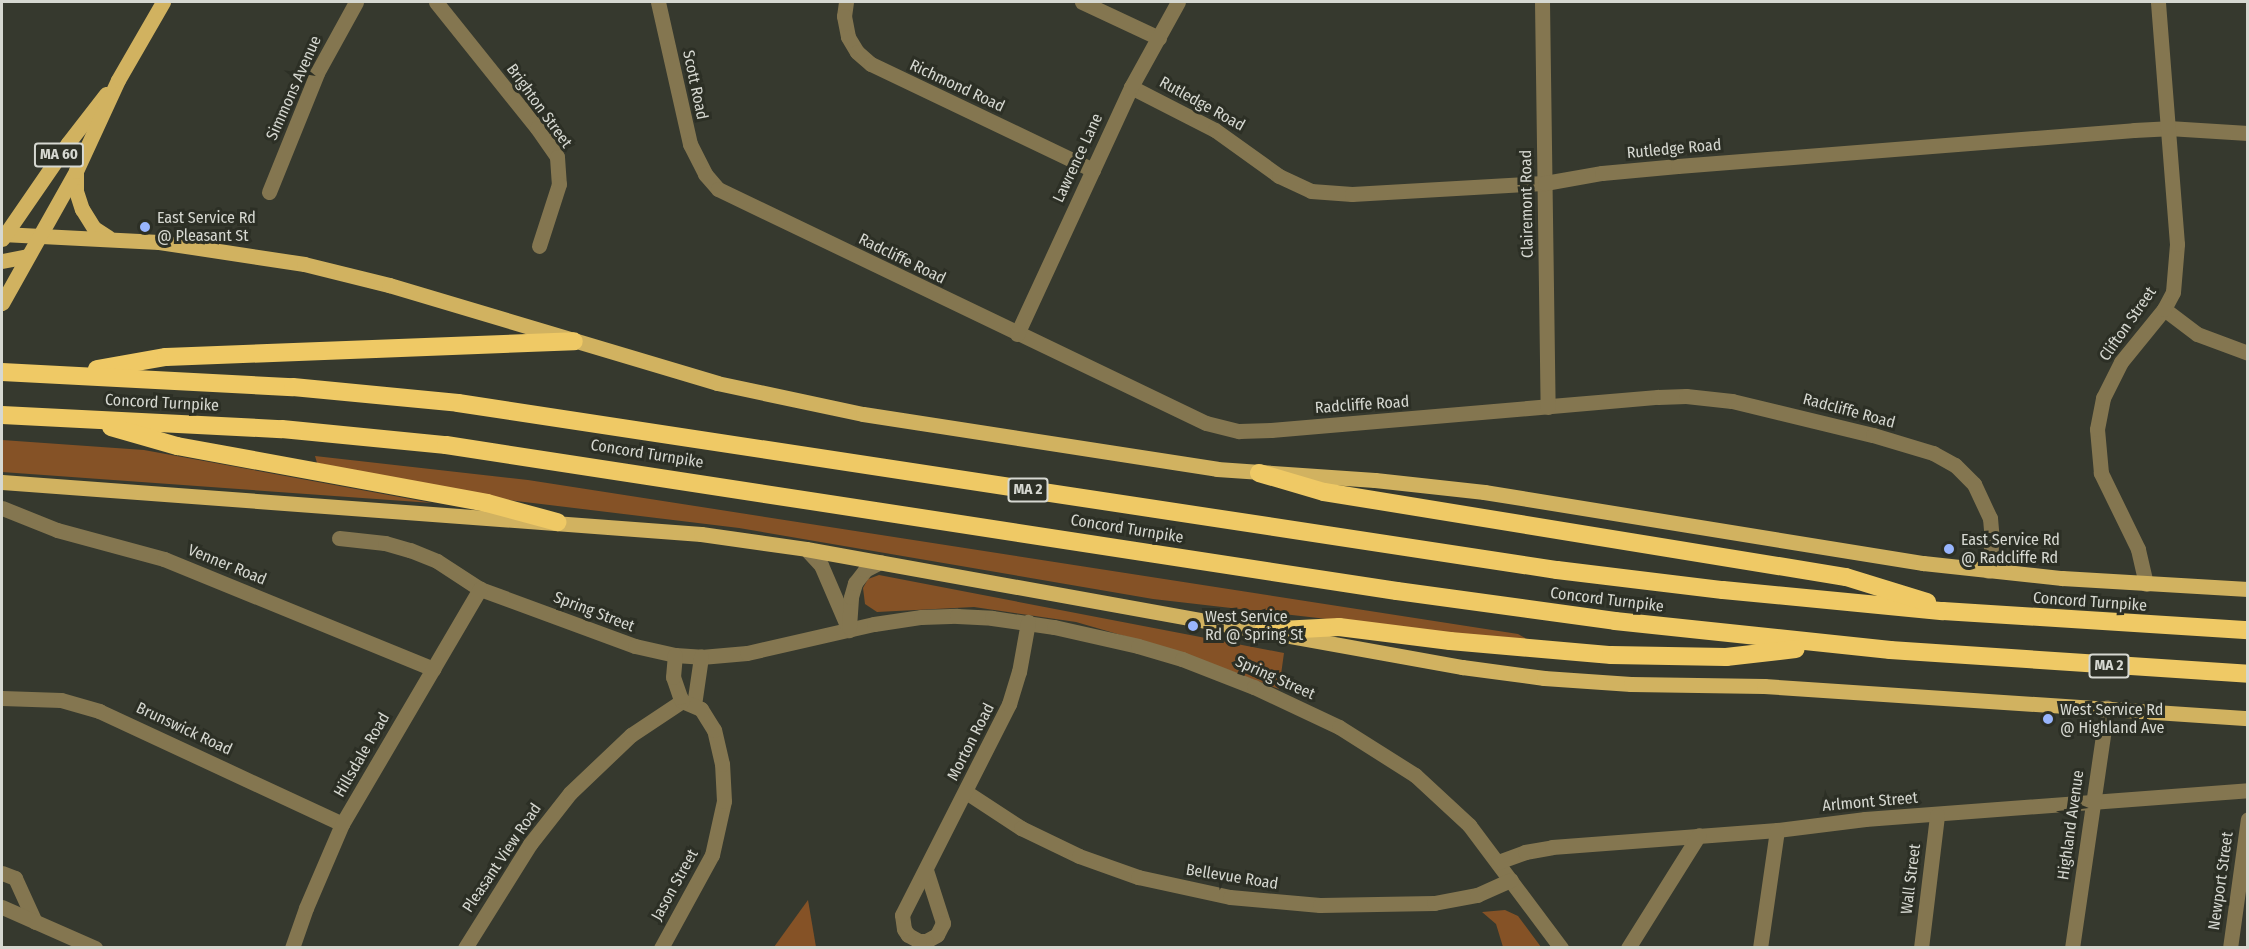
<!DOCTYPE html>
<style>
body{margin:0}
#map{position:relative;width:2249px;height:949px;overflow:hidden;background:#36392e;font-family:"Fira Sans Condensed",sans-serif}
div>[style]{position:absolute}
.green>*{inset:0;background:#855226}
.minor>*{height:15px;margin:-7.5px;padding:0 7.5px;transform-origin:7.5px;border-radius:7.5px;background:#847650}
.major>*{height:15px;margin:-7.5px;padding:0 7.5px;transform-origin:7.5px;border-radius:7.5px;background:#d1b260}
.highway>*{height:18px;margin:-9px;padding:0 9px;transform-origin:9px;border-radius:9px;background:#efc965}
.dots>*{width:16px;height:16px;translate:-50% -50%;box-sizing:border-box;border:3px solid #2c2f25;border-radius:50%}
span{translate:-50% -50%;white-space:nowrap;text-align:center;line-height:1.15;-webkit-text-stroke:6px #2c2f25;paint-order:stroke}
.shield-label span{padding:2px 4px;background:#2c2f25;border:2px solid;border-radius:4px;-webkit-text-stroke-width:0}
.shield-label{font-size:15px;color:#d6d8d1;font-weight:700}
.street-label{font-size:16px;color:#d6d8d1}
.poi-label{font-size:16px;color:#d6d8d1}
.left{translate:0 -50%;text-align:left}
.frame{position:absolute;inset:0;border:3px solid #d6d8d1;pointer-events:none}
</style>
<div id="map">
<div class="green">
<i style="clip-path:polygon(2px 440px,144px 450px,432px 503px,2px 472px)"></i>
<i style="clip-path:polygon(315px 456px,528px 480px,1518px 634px,1527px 639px,1519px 641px,1153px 599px,739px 528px,500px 499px,317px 463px)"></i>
<i style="clip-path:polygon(879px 575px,1284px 653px,1279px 689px,1183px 653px,1076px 622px,974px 607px,877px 612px,865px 604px,863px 588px,868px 579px)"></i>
<i style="clip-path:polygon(808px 900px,816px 947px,774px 947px)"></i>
<i style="clip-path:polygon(1505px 910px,1518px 916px,1541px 947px,1503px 947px,1496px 924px,1482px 912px)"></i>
</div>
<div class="minor">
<i style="left:436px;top:2px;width:161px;rotate:51.3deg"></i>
<i style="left:537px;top:128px;width:35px;rotate:55deg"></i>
<i style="left:557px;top:157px;width:27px;rotate:86deg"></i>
<i style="left:559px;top:184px;width:65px;rotate:107.9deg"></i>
<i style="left:658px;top:2px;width:146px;rotate:77.3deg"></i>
<i style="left:690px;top:144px;width:34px;rotate:63deg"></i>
<i style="left:705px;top:174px;width:20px;rotate:49deg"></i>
<i style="left:718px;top:189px;width:541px;rotate:25.62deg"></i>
<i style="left:1206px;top:423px;width:34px;rotate:14deg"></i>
<i style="left:1239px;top:431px;width:32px;rotate:-2deg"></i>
<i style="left:1271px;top:430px;width:388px;rotate:-4.9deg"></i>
<i style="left:1658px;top:397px;width:28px;rotate:-2deg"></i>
<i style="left:1686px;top:396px;width:46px;rotate:6.2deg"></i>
<i style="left:1732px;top:401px;width:145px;rotate:13.6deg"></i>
<i style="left:1873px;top:435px;width:63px;rotate:16.7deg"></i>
<i style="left:1933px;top:453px;width:25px;rotate:29deg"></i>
<i style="left:1955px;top:465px;width:27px;rotate:45deg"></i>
<i style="left:1974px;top:484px;width:38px;rotate:65deg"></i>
<i style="left:1990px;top:518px;width:22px;rotate:85deg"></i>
<i style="left:1992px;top:540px;width:31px;rotate:97deg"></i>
<i style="left:846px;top:2px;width:14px;rotate:98deg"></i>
<i style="left:844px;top:16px;width:21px;rotate:79deg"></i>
<i style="left:848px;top:37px;width:17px;rotate:59deg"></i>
<i style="left:857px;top:52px;width:18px;rotate:41deg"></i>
<i style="left:871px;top:64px;width:246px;rotate:25.5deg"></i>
<i style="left:1082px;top:2px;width:85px;rotate:25.1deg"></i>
<i style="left:1542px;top:2px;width:405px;rotate:89.2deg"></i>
<i style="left:1131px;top:87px;width:94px;rotate:27.1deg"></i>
<i style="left:1215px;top:130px;width:79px;rotate:35.7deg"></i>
<i style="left:1279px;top:176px;width:35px;rotate:25deg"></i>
<i style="left:1311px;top:191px;width:41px;rotate:4.2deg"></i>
<i style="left:1352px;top:194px;width:193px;rotate:-3.3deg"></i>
<i style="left:1545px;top:183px;width:58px;rotate:-10deg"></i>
<i style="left:1602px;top:173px;width:76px;rotate:-5.3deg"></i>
<i style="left:1678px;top:166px;width:457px;rotate:-4.5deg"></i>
<i style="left:2134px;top:130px;width:34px;rotate:-3deg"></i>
<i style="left:2168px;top:128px;width:80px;rotate:3.6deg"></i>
<i style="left:269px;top:192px;width:128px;rotate:-68deg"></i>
<i style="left:317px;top:73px;width:81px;rotate:-61.2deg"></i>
<i style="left:2164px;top:309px;width:41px;rotate:37.1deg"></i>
<i style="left:2197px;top:334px;width:54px;rotate:20.4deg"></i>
<i style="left:1017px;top:334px;width:272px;rotate:-65.2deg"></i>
<i style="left:1131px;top:87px;width:97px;rotate:-61.1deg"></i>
<i style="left:2px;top:508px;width:59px;rotate:21.8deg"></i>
<i style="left:57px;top:530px;width:111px;rotate:15.2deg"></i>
<i style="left:164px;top:559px;width:291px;rotate:22.2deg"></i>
<i style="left:339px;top:538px;width:46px;rotate:6.2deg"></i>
<i style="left:385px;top:543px;width:26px;rotate:16deg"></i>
<i style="left:410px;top:550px;width:29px;rotate:22deg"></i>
<i style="left:437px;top:561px;width:51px;rotate:33.1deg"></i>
<i style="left:480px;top:589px;width:165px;rotate:20.2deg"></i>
<i style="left:635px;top:646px;width:41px;rotate:12.7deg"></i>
<i style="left:675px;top:655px;width:26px;rotate:4deg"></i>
<i style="left:701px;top:657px;width:46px;rotate:-5deg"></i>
<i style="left:747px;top:653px;width:130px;rotate:-12.9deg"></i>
<i style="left:874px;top:624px;width:48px;rotate:-8.5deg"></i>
<i style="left:921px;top:617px;width:36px;rotate:-2deg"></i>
<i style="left:957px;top:616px;width:35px;rotate:3deg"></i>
<i style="left:992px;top:618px;width:63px;rotate:8.3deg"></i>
<i style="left:1054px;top:627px;width:86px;rotate:12.7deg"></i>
<i style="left:1138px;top:646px;width:46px;rotate:16.5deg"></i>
<i style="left:1182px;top:659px;width:77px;rotate:21.3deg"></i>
<i style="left:1254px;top:687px;width:94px;rotate:25.2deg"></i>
<i style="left:1339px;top:727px;width:90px;rotate:32.3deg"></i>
<i style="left:1415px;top:775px;width:74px;rotate:42.8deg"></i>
<i style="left:1469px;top:825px;width:154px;rotate:53.2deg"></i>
<i style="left:806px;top:549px;width:22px;rotate:47deg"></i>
<i style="left:821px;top:565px;width:71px;rotate:66.7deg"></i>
<i style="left:2146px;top:584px;width:36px;rotate:-103deg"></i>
<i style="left:2138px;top:549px;width:85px;rotate:-116deg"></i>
<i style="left:2101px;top:473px;width:44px;rotate:-95.2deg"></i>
<i style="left:2097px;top:429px;width:32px;rotate:-79deg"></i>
<i style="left:2103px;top:398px;width:40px;rotate:-63.4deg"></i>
<i style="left:2121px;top:362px;width:68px;rotate:-50.9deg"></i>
<i style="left:2164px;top:309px;width:19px;rotate:-62deg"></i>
<i style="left:2173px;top:292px;width:48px;rotate:-85.2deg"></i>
<i style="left:2177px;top:244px;width:243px;rotate:-94.5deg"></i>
<i style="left:849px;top:627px;width:30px;rotate:-86deg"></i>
<i style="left:851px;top:597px;width:15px;rotate:-74deg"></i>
<i style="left:855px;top:583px;width:16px;rotate:-52deg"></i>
<i style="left:865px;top:570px;width:17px;rotate:-28deg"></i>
<i style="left:2px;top:698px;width:59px;rotate:1.9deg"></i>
<i style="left:61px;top:700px;width:40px;rotate:16deg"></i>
<i style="left:99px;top:711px;width:268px;rotate:24.9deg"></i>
<i style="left:694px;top:705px;width:49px;rotate:-81.7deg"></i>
<i style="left:966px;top:792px;width:66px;rotate:33.2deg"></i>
<i style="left:1021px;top:828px;width:64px;rotate:25.8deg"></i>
<i style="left:1079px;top:856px;width:63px;rotate:19.6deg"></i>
<i style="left:1138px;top:877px;width:94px;rotate:12.3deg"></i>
<i style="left:1230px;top:897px;width:90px;rotate:5.1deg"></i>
<i style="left:1320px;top:905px;width:114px;rotate:-1deg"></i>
<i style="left:1434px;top:903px;width:44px;rotate:-10.5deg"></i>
<i style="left:1477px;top:895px;width:37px;rotate:-24deg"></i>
<i style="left:1498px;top:862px;width:29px;rotate:-20deg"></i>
<i style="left:1525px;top:852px;width:27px;rotate:-10deg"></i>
<i style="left:1552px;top:847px;width:226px;rotate:-4.3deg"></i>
<i style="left:1777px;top:830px;width:89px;rotate:-7.1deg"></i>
<i style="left:1865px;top:819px;width:384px;rotate:-4.3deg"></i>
<i style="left:926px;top:870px;width:56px;rotate:72.2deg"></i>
<i style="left:943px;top:923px;width:13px;rotate:117deg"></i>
<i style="left:937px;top:935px;width:13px;rotate:151deg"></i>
<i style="left:926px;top:941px;width:7px;rotate:180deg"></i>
<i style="left:919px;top:941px;width:13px;rotate:-151deg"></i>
<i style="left:908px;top:935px;width:7px;rotate:-124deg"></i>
<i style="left:904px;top:929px;width:14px;rotate:-98deg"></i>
<i style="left:902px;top:915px;width:237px;rotate:-63.1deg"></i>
<i style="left:1009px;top:704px;width:34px;rotate:-73deg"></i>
<i style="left:1019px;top:672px;width:51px;rotate:-79.8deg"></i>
<i style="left:2px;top:873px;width:14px;rotate:21deg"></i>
<i style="left:15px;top:878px;width:48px;rotate:65.6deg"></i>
<i style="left:2px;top:907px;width:102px;rotate:23.8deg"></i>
<i style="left:292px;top:948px;width:42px;rotate:-70.7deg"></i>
<i style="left:306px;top:908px;width:91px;rotate:-66.8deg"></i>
<i style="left:342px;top:824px;width:273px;rotate:-59.6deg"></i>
<i style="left:465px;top:948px;width:123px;rotate:-58deg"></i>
<i style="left:530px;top:844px;width:65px;rotate:-51.9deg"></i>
<i style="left:570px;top:793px;width:84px;rotate:-43.6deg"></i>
<i style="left:631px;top:735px;width:61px;rotate:-33.7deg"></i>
<i style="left:661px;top:948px;width:106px;rotate:-61.3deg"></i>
<i style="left:712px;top:855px;width:55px;rotate:-77.5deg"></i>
<i style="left:724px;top:801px;width:37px;rotate:-93deg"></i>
<i style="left:722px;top:764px;width:35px;rotate:-103deg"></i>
<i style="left:714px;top:730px;width:25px;rotate:-122deg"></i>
<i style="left:701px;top:709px;width:21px;rotate:-157deg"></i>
<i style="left:682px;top:701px;width:4px;rotate:-117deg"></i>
<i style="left:680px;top:697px;width:21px;rotate:-109deg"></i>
<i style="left:673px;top:677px;width:22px;rotate:-85deg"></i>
<i style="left:1628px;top:948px;width:133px;rotate:-57.9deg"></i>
<i style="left:1760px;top:948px;width:119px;rotate:-81.8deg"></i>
<i style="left:1921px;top:948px;width:134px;rotate:-83.1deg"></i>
<i style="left:2072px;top:948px;width:243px;rotate:-81.7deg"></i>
<i style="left:2230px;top:948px;width:130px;rotate:-82.1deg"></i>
</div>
<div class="major">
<i style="left:76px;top:171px;width:20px;rotate:90deg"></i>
<i style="left:76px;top:191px;width:19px;rotate:72deg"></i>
<i style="left:82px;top:209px;width:22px;rotate:58deg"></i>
<i style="left:94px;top:228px;width:17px;rotate:33deg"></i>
<i style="left:2px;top:234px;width:157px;rotate:2.9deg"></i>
<i style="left:159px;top:242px;width:147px;rotate:8.6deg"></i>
<i style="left:304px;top:264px;width:88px;rotate:13.9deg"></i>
<i style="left:389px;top:285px;width:342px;rotate:16.6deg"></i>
<i style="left:717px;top:383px;width:149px;rotate:12deg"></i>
<i style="left:863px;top:414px;width:358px;rotate:8.8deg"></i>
<i style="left:1217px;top:469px;width:158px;rotate:4deg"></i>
<i style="left:1375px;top:480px;width:110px;rotate:6.3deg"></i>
<i style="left:1484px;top:492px;width:445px;rotate:9.2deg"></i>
<i style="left:1923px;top:563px;width:140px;rotate:6.2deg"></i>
<i style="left:2062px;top:578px;width:186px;rotate:3.4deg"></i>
<i style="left:2px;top:239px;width:116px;rotate:-55.5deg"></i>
<i style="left:68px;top:143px;width:62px;rotate:-52.2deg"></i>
<i style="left:2px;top:261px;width:26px;rotate:-11deg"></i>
<i style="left:2px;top:303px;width:151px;rotate:-60.7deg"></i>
<i style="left:76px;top:171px;width:100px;rotate:-65.2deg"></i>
<i style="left:118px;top:80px;width:90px;rotate:-60deg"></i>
<i style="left:2px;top:482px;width:701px;rotate:4.25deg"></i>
<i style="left:701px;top:534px;width:106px;rotate:8.1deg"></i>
<i style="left:806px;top:549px;width:667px;rotate:10.2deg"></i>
<i style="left:1462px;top:667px;width:83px;rotate:7.6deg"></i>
<i style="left:1544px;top:678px;width:87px;rotate:3.9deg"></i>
<i style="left:1631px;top:684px;width:133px;rotate:0.9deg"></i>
<i style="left:1764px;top:686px;width:485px;rotate:3.8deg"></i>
</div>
<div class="highway">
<i style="left:97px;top:369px;width:70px;rotate:-9.9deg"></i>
<i style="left:166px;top:357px;width:408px;rotate:-2.2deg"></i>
<i style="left:2px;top:372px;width:291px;rotate:3deg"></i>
<i style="left:293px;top:387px;width:166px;rotate:5.5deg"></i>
<i style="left:458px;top:403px;width:1112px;rotate:8.64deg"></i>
<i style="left:1557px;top:570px;width:167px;rotate:6.9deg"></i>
<i style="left:1723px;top:590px;width:221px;rotate:5.5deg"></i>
<i style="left:1943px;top:611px;width:306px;rotate:3.6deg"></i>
<i style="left:2px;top:415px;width:280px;rotate:2.9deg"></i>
<i style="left:282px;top:429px;width:165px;rotate:5.6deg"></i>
<i style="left:446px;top:445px;width:962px;rotate:8.73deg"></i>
<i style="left:1397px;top:591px;width:220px;rotate:7.8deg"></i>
<i style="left:1615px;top:621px;width:277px;rotate:6deg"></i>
<i style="left:1890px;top:650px;width:359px;rotate:3.8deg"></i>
<i style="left:111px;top:427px;width:69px;rotate:16.1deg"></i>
<i style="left:177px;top:446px;width:315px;rotate:10.4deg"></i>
<i style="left:487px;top:503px;width:73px;rotate:15.2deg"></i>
<i style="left:1259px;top:473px;width:68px;rotate:16.3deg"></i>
<i style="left:1324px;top:492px;width:529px;rotate:9.25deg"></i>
<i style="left:1846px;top:577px;width:85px;rotate:17.2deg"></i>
<i style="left:1263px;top:631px;width:76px;rotate:-3deg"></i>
<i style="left:1339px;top:627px;width:112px;rotate:7.2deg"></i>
<i style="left:1450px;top:641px;width:162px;rotate:5deg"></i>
<i style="left:1611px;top:655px;width:115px;rotate:1deg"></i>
<i style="left:1726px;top:657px;width:70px;rotate:-6.5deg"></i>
</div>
<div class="dots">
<i style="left:145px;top:227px;background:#98b5fd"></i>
<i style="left:1949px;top:549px;background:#98b5fd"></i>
<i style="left:1193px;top:626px;background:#98b5fd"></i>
<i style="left:2048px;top:719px;background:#98b5fd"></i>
</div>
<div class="shield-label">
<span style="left:59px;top:155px">MA 60</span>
<span style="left:1028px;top:490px">MA 2</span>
<span style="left:2109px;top:666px">MA 2</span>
</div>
<div class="street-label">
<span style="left:695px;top:85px;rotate:78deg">Scott Road</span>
<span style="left:957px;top:86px;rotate:25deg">Richmond Road</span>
<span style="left:294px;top:88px;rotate:-66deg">Simmons Avenue</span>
<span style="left:1202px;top:104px;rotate:29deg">Rutledge Road</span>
<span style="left:539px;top:106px;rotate:54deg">Brighton Street</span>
<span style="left:1674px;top:149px;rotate:-5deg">Rutledge Road</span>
<span style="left:1078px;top:158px;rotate:-65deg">Lawrence Lane</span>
<span style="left:1527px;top:204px;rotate:-91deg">Clairemont Road</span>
<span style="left:902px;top:259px;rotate:26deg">Radcliffe Road</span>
<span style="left:2128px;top:324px;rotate:-55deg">Clifton Street</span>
<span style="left:162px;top:403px;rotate:3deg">Concord Turnpike</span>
<span style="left:1362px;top:405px;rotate:-4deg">Radcliffe Road</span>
<span style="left:1849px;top:411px;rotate:15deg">Radcliffe Road</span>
<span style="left:647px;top:454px;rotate:9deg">Concord Turnpike</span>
<span style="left:1127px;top:529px;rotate:9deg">Concord Turnpike</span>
<span style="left:227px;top:565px;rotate:22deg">Venner Road</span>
<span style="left:1607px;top:600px;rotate:7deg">Concord Turnpike</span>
<span style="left:2090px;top:602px;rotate:4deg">Concord Turnpike</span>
<span style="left:594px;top:612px;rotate:21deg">Spring Street</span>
<span style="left:1275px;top:678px;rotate:24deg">Spring Street</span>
<span style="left:184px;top:729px;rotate:25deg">Brunswick Road</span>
<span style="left:971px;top:742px;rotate:-63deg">Morton Road</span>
<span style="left:362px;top:755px;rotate:-60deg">Hillsdale Road</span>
<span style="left:1870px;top:802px;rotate:-5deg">Arlmont Street</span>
<span style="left:2071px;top:825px;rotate:-82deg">Highland Avenue</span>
<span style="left:502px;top:858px;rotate:-56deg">Pleasant View Road</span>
<span style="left:1232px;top:877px;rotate:9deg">Bellevue Road</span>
<span style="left:1911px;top:879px;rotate:-83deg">Wall Street</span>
<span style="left:2221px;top:881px;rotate:-82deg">Newport Street</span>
<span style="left:675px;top:885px;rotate:-61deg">Jason Street</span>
</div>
<div class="poi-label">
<span class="left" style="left:157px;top:227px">East Service Rd<br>@ Pleasant St</span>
<span class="left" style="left:1961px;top:549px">East Service Rd<br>@ Radcliffe Rd</span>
<span class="left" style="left:1205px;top:626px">West Service<br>Rd @ Spring St</span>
<span class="left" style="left:2060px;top:719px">West Service Rd<br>@ Highland Ave</span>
</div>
<div class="frame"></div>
</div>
